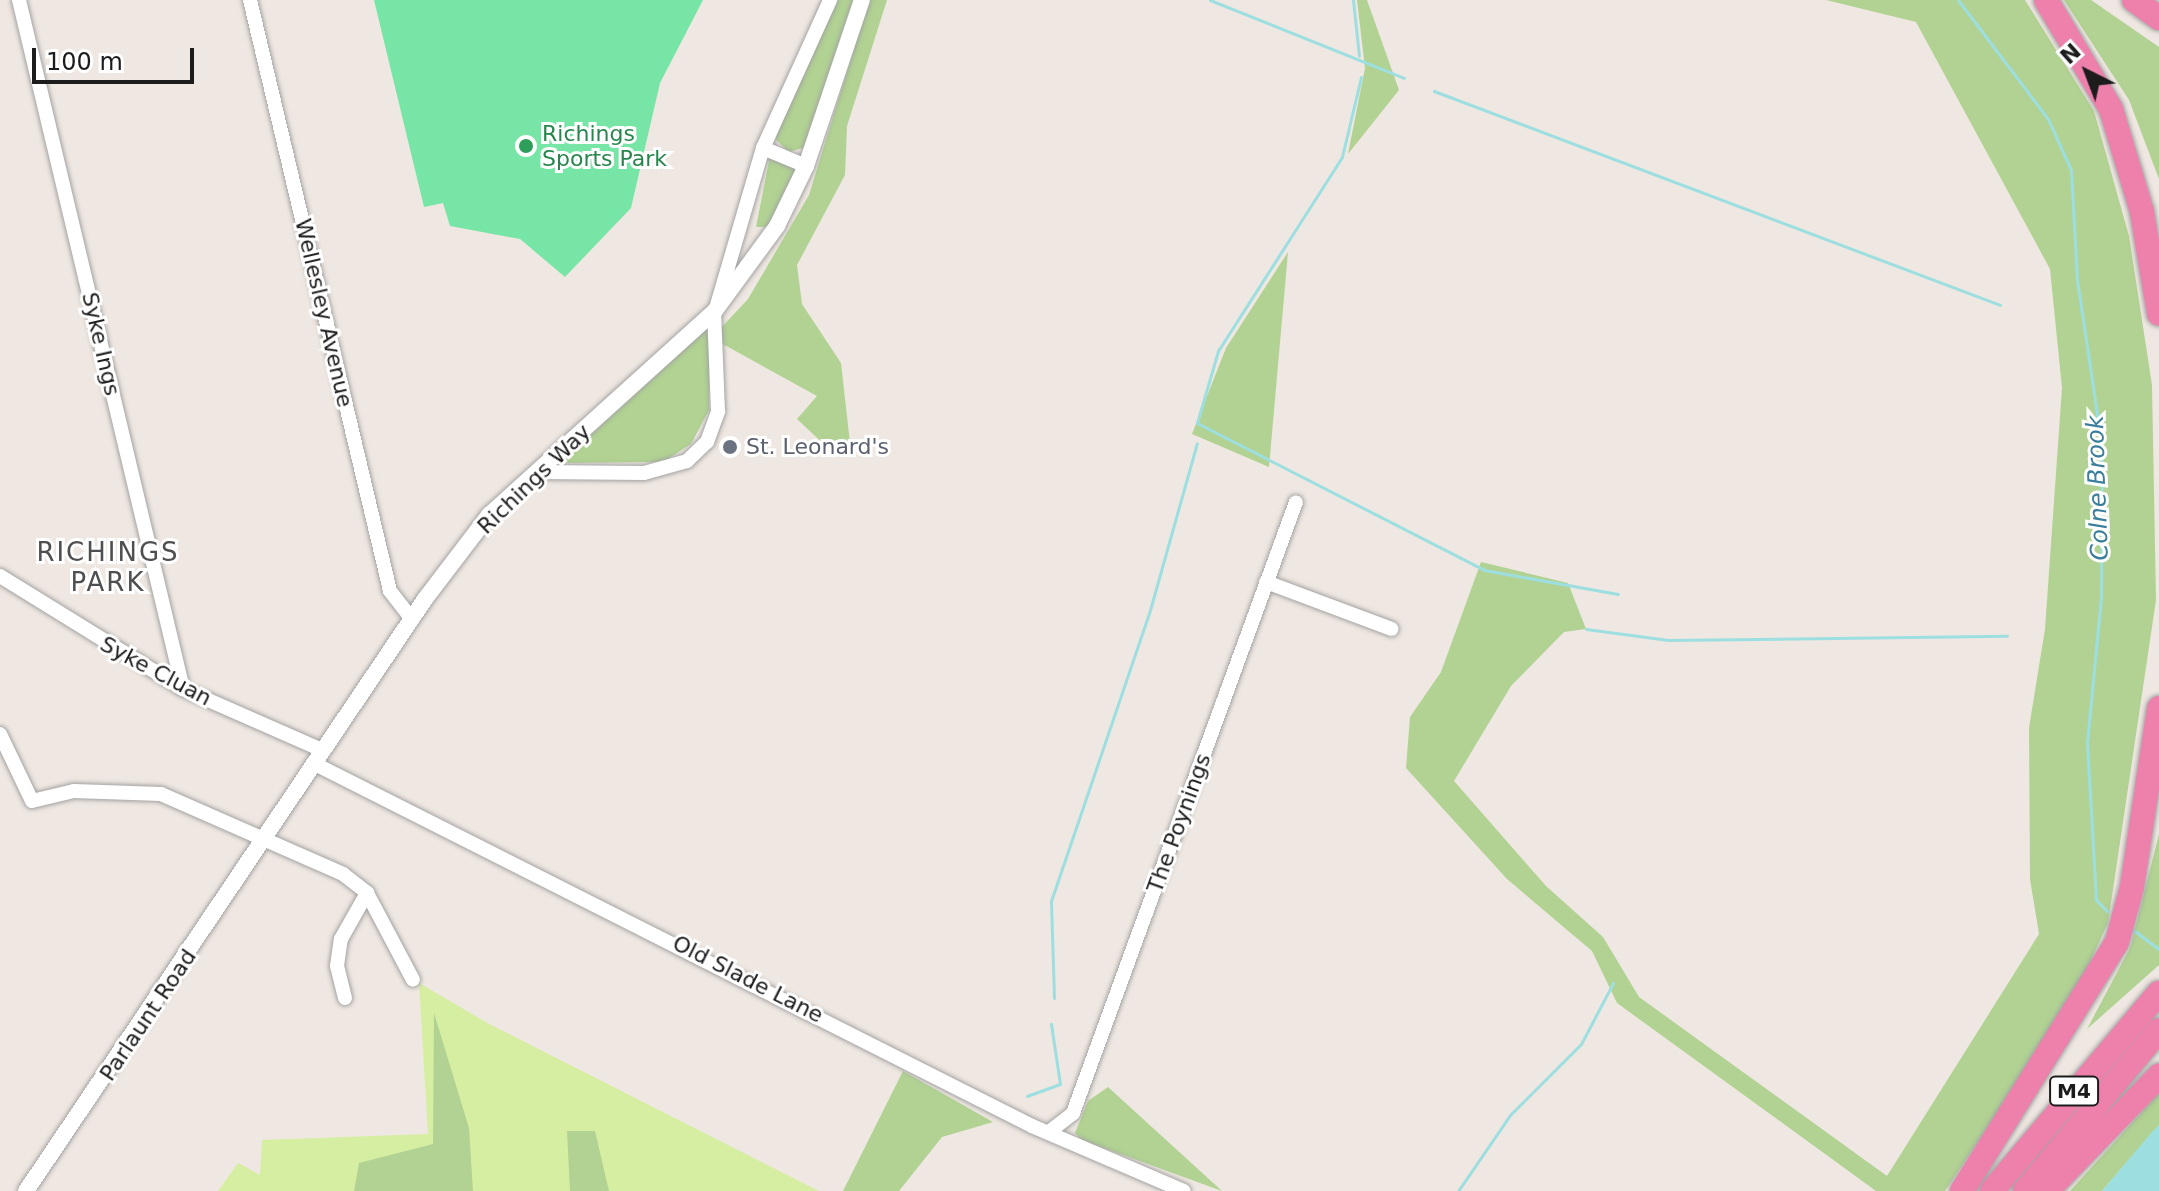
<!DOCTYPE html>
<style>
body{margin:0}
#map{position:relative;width:2159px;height:1191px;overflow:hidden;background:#efe7e1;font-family:"DejaVu Sans",sans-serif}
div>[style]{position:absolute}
.grass>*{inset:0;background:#d6eea2}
.forest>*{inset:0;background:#b1d292}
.pitch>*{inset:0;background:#77e5a5}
.water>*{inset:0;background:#9ddfe1}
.stream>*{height:3px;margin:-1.5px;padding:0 1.5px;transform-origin:1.5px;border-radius:1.5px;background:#9ddfe1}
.roads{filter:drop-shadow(0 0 2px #a3a3a3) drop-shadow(0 0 2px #a3a3a3)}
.minor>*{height:14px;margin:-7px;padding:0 7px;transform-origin:7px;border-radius:7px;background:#fff}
.tertiary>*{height:16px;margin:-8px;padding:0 8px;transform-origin:8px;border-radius:8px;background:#fff}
.motorway>*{height:24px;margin:-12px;padding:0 12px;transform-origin:12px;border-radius:12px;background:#ee81ab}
.dots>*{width:22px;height:22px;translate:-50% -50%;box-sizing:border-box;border:4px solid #fff;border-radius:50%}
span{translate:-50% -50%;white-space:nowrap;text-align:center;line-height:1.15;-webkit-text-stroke:6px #fff;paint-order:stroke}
.shield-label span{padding:2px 6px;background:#fff;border:2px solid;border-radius:6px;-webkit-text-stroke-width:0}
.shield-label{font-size:20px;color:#1c1c1c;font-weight:700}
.leisure-label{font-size:22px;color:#27864d}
.left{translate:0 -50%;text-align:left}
.street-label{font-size:22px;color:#1c1c1c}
.worship-label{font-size:22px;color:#5b616d}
.water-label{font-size:24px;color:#3a7e9b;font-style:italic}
.quarter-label{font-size:26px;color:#4f4f4f;letter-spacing:2px}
.north{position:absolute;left:2047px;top:32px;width:80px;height:80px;-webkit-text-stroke:6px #fff;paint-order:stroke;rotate:318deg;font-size:22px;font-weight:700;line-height:32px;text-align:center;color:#1c1c1c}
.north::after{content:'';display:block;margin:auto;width:28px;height:36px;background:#1c1c1c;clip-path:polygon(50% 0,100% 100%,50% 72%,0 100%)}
.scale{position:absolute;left:32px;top:48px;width:162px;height:36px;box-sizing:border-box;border:4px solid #1c1c1c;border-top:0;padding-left:10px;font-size:24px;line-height:28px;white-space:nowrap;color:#1c1c1c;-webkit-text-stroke:6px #fff;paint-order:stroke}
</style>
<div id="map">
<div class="grass">
<i style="clip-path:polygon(419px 983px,491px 1025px,819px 1191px,218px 1191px,238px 1163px,260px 1175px,262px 1140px,428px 1134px)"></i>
</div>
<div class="forest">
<i style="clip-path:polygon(838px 0,858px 0,806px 147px,789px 152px,774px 138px)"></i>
<i style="clip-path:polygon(869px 0,887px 0,847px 126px,845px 175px,797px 265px,802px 304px,841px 363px,850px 443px,832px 452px,797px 419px,817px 396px,721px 343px,719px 330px,748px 299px,809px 195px)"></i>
<i style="clip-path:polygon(1357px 0,1367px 0,1399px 90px,1348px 154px,1365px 68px)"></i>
<i style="clip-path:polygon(1826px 0,2025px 0,2094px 111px,2129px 236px,2152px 385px,2156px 600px,2108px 923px,2074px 997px,1945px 1191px,1876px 1191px,1617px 1003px,1592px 951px,1507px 879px,1406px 768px,1410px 717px,1441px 672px,1481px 562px,1568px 583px,1586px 629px,1564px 632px,1511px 686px,1454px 781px,1546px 886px,1603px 937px,1639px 997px,1887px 1176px,2039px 934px,2030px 879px,2029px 728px,2045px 629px,2062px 388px,2050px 269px,1916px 22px)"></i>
<i style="clip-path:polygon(2064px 0,2091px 0,2159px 47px,2159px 179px,2129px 100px)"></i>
<i style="clip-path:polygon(770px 156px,798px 167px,770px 227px,756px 227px)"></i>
<i style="clip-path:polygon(1288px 252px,1269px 467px,1192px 434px,1226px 348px)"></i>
<i style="clip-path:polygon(709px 327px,709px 410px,691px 444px,663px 462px,560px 463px)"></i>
<i style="clip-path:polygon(2159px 834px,2159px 965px,2087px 1029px,2130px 948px)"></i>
<i style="clip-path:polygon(434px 1013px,469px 1128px,473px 1191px,354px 1191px,359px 1163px,433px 1144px)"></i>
<i style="clip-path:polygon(903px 1071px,993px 1122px,942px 1137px,899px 1191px,843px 1191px)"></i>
<i style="clip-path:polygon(1108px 1087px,1222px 1191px,1082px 1140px,1075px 1133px,1088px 1101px)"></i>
<i style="clip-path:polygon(2159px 1093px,2159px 1125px,2102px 1191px,2070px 1191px)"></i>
<i style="clip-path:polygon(567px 1131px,595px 1131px,609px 1191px,570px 1191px)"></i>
</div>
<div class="pitch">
<i style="clip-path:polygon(374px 0,703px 0,660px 83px,631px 208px,565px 277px,520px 239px,450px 226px,443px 203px,424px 207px)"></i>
</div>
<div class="water">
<i style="clip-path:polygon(2159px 1125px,2159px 1191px,2102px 1191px,2152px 1132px)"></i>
</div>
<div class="stream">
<i style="left:1210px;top:0;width:209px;rotate:21.9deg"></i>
<i style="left:1353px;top:0;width:56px;rotate:83.9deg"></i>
<i style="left:1958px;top:0;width:149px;rotate:52.9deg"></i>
<i style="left:2048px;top:119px;width:56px;rotate:65.7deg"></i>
<i style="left:2071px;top:170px;width:110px;rotate:86.9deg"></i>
<i style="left:2077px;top:280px;width:170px;rotate:81.5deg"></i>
<i style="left:2102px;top:448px;width:149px;rotate:90.4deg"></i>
<i style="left:2101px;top:597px;width:147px;rotate:95.5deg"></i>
<i style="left:2087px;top:743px;width:157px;rotate:86.7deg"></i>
<i style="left:2096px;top:900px;width:16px;rotate:45deg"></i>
<i style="left:1361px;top:77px;width:82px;rotate:103.4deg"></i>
<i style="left:1342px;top:157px;width:230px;rotate:122.6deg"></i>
<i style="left:1218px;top:351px;width:75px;rotate:106.3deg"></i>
<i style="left:1197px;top:423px;width:322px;rotate:27.1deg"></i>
<i style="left:1484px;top:570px;width:136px;rotate:10.2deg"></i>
<i style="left:1434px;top:91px;width:605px;rotate:20.71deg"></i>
<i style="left:1586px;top:629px;width:83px;rotate:7.6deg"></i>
<i style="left:1668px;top:640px;width:339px;rotate:-0.7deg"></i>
<i style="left:2132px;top:929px;width:34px;rotate:37deg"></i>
<i style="left:1054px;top:998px;width:97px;rotate:-91.8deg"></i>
<i style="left:1051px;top:901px;width:307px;rotate:-71.2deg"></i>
<i style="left:1150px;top:610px;width:173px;rotate:-74.3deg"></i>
<i style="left:1027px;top:1096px;width:35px;rotate:-20deg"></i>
<i style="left:1060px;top:1084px;width:61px;rotate:-98.5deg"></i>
<i style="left:1458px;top:1191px;width:92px;rotate:-55.6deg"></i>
<i style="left:1510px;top:1115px;width:100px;rotate:-45deg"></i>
<i style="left:1581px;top:1044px;width:69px;rotate:-62.3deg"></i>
</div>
<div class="roads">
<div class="minor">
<i style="left:19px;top:0;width:708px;rotate:76.61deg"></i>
<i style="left:250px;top:0;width:607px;rotate:76.67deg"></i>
<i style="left:390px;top:591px;width:36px;rotate:52deg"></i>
<i style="left:763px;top:148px;width:47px;rotate:22.7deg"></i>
<i style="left:717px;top:305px;width:164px;rotate:-73.7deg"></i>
<i style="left:763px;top:148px;width:162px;rotate:-65.6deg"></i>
<i style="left:537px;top:472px;width:107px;rotate:0.5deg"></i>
<i style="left:644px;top:473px;width:45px;rotate:-15.6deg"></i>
<i style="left:687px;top:461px;width:28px;rotate:-44deg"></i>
<i style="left:707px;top:442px;width:33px;rotate:-70deg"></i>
<i style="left:718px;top:411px;width:99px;rotate:-92.3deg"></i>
<i style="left:0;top:576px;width:215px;rotate:31.7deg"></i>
<i style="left:183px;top:689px;width:152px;rotate:23.7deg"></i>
<i style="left:1266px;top:582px;width:134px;rotate:20.5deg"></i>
<i style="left:0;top:734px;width:74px;rotate:64.5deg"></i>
<i style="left:32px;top:801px;width:43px;rotate:-13.4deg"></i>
<i style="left:74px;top:791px;width:87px;rotate:2deg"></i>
<i style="left:161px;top:794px;width:199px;rotate:23.7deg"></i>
<i style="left:343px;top:874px;width:31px;rotate:38deg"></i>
<i style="left:367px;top:893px;width:98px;rotate:62.1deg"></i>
<i style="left:313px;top:763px;width:805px;rotate:26.79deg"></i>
<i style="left:1032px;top:1126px;width:165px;rotate:23.2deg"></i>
<i style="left:345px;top:998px;width:33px;rotate:-104deg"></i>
<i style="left:337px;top:966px;width:27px;rotate:-82deg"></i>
<i style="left:341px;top:939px;width:53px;rotate:-60.5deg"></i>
<i style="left:1049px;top:1132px;width:31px;rotate:-38deg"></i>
<i style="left:1073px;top:1113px;width:650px;rotate:-69.95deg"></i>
</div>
<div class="tertiary">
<i style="left:26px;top:1191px;width:714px;rotate:-56.02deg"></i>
<i style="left:425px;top:599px;width:106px;rotate:-52.7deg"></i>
<i style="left:489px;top:515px;width:303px;rotate:-42.1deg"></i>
<i style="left:714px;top:312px;width:107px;rotate:-53.8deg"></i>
<i style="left:777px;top:226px;width:67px;rotate:-64.2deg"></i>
<i style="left:806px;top:166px;width:175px;rotate:-71.4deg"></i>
</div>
<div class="motorway">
<i style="left:2046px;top:0;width:127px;rotate:59.2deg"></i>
<i style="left:2111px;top:109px;width:108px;rotate:73.2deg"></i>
<i style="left:2142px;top:212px;width:103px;rotate:80.5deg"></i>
<i style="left:2134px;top:0;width:31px;rotate:36deg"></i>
<i style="left:1962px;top:1191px;width:293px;rotate:-58.1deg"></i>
<i style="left:2117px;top:942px;width:57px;rotate:-74.7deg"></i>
<i style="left:2132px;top:887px;width:181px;rotate:-81.4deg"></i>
<i style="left:1992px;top:1191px;width:259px;rotate:-49.9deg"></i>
<i style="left:2025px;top:1191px;width:209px;rotate:-50.2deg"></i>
<i style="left:2047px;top:1191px;width:161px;rotate:-45.8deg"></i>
</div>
</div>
<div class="dots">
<i style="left:526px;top:146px;background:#2e9e5b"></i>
<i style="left:730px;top:447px;background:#6b7280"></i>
</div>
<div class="shield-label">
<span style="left:2074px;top:1091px">M4</span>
</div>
<div class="leisure-label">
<span class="left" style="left:542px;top:146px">Richings<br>Sports Park</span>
</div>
<div class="street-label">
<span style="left:324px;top:313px;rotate:77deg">Wellesley Avenue</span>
<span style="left:101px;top:344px;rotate:77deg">Syke Ings</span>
<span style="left:534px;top:479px;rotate:-44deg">Richings Way</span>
<span style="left:156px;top:671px;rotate:28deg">Syke Cluan</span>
<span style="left:1179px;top:823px;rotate:-70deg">The Poynings</span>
<span style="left:748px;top:979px;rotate:27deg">Old Slade Lane</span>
<span style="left:148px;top:1015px;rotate:-56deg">Parlaunt Road</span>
</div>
<div class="worship-label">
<span class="left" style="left:746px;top:447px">St. Leonard's</span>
</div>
<div class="water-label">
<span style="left:2098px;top:488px;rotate:-92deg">Colne Brook</span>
</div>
<div class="quarter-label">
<span style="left:108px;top:568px">RICHINGS<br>PARK</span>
</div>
<div class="north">N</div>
<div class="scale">100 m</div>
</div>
